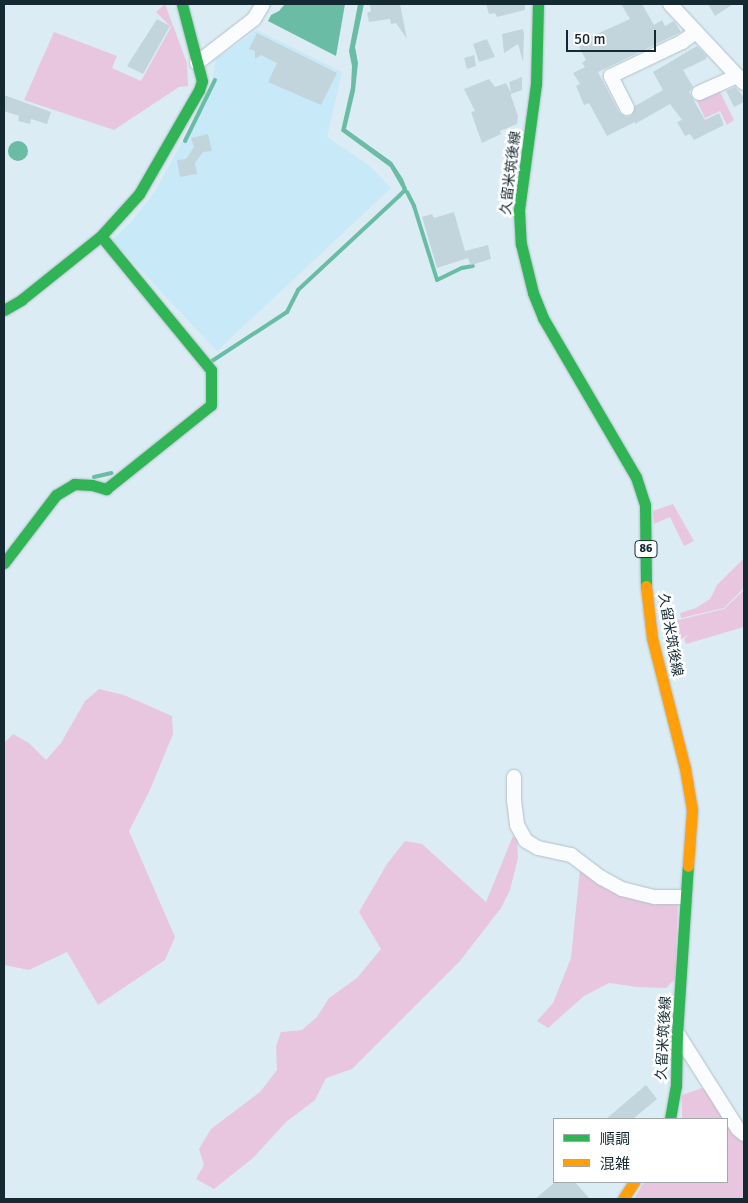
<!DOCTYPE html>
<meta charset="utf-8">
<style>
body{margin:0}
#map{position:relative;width:748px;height:1203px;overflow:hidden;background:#dcecf4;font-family:Signika,"Noto Sans JP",sans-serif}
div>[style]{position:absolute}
.built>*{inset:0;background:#c8e9f8}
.green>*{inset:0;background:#e9c6e0}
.water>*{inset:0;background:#6abca4}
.round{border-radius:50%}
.stream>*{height:4px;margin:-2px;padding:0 2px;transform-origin:2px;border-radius:2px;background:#6abca4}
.building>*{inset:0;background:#c3d5dc}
.roads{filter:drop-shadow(0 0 1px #b0c1c9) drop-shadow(0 0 1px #b0c1c9)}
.street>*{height:14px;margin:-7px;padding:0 7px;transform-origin:7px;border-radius:7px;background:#fafcfd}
.fast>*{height:11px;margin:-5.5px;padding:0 5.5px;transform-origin:5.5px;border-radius:5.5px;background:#30b455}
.slow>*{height:11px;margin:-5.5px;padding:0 5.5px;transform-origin:5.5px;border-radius:5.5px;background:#ff9f0a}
span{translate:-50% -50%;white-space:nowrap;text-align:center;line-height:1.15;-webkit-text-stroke:5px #fff;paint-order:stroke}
.shield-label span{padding:1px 4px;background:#fff;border:1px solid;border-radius:4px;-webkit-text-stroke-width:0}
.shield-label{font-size:12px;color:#142932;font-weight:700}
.street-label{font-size:14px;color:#142932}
.frame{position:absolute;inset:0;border:5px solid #142932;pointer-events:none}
.legend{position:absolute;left:553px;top:1118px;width:175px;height:65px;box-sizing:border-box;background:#fff;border:1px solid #a1a9ad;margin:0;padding:6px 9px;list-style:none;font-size:15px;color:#142932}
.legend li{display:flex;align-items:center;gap:10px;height:25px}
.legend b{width:25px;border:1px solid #a1a9ad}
.scale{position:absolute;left:566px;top:30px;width:90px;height:22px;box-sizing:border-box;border:2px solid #142932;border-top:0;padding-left:6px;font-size:15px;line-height:18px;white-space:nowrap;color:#142932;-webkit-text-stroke:4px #fff;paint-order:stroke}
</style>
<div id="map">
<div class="built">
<i style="clip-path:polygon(257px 30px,342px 72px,327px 137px,371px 167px,391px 188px,217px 351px,112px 240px,131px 222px,154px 193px,210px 92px,216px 59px)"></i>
</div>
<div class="green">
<i style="clip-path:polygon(165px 4px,187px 63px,188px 86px,179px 87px,114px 130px,24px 100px,54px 32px,117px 56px,112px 68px,141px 81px,171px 27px,156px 12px)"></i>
<i style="clip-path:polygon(719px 90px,734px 120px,727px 125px,720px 111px,705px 118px,696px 99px)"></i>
<i style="clip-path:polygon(673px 504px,694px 541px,684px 546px,670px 517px,654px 524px,653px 511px)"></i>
<i style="clip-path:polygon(744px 558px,744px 588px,724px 608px,681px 618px,680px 613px,696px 608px,710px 599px,717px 585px)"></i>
<i style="clip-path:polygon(744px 590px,744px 627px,686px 644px,684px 639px,689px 634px,680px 640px,673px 624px,678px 620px,724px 609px)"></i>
<i style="clip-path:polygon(99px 689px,124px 695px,172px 716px,173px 734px,149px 792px,129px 831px,175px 937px,165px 960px,98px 1005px,67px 952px,29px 970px,4px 965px,4px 743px,13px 734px,29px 743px,46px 760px,61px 743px,85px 701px)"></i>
<i style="clip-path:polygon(513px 836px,517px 839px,518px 858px,510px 890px,501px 908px,460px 961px,352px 1069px,326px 1078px,315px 1100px,286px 1122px,253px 1158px,214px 1189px,196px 1179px,204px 1165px,199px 1149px,211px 1129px,260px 1092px,277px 1070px,276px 1046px,281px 1032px,302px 1030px,317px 1017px,329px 998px,357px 978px,381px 949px,359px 912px,387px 864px,405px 841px,422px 844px,486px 902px)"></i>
<i style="clip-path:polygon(580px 869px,604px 888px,641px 902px,678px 901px,675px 979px,666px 988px,637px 987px,609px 983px,584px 996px,548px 1028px,537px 1021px,553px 1003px,571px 958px)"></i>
<i style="clip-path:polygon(702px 1088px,710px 1093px,744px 1138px,744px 1199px,634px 1199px,644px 1182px,727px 1182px,727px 1119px,682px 1119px,682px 1095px)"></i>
</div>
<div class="water">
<i style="clip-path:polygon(285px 4px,345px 4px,336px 56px,268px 21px,271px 15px,279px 11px)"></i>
<i style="clip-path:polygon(358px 4px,364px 4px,355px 47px,358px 63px,355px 91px,346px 129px,392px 162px,403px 179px,407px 189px,405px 193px,390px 167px,341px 131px,351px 87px,352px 66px,349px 51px)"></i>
<i class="round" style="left:8px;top:141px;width:20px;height:20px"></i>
</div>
<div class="stream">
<i style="left:185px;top:141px;width:68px;rotate:-63.8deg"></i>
<i style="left:407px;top:192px;width:16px;rotate:63deg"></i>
<i style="left:414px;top:206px;width:77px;rotate:72.7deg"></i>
<i style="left:437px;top:280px;width:28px;rotate:-26deg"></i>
<i style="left:462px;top:268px;width:11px;rotate:-10deg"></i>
<i style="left:212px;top:361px;width:90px;rotate:-33.2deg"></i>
<i style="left:287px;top:312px;width:25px;rotate:-63deg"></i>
<i style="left:298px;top:290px;width:138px;rotate:-42.9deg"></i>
<i style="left:399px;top:196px;width:8px;rotate:-45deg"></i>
<i style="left:405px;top:190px;width:2px;rotate:-117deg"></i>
<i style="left:94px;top:477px;width:18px;rotate:-13deg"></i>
</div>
<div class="building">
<i style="clip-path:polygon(379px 4px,400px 4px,407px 39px,396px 23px,391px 24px,390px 19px,369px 22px,367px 13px,371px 11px,370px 5px)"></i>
<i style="clip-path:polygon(486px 4px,525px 4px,525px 10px,497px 17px,495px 13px,489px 14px)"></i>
<i style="clip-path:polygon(621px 4px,642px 4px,654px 25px,662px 20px,665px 26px,674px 21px,681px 32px,598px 72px,619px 112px,626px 117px,631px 116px,635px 106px,663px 90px,653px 72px,697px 46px,707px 56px,706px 59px,683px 70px,693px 87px,689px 92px,705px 120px,719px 113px,724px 125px,694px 140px,690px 134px,685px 136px,677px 122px,682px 120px,670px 104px,635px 124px,635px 122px,607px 136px,589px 103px,584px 105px,576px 86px,580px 84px,573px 73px,585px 67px,582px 63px,586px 60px,579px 47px,592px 40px,590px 37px,630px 19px)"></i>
<i style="clip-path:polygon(708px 4px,733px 4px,715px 16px)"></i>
<i style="clip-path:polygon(157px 19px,170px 26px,143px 74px,127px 66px)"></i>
<i style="clip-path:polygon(523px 29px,524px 34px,523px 62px,518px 44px,504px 53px,502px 34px)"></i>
<i style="clip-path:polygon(257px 33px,337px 73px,321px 105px,268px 82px,277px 63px,261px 55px,255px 59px,255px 51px,249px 49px)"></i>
<i style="clip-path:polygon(487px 39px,495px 57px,479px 62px,473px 44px)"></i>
<i style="clip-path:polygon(474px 55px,476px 66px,467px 69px,464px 58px)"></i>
<i style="clip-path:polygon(522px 77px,522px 90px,511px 94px,511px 96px,518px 116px,517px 124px,500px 131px,501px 134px,482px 143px,471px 112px,475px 111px,464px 89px,489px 79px,495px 87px,506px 83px,511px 93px,509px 82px)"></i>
<i style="clip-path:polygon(735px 87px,744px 97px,744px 102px,734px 107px,726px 91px)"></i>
<i style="clip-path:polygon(4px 95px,51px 112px,47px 124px,31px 119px,30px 124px,18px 121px,19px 116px,4px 111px)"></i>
<i style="clip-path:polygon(208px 134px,212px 151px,203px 152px,195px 163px,197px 174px,180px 177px,177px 160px,186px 159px,194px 147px,191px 138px)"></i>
<i style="clip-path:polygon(454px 212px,465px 251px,488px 245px,491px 259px,471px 265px,466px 254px,468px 258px,437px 268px,422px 217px,432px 214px,434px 218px)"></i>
<i style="clip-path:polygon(646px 1085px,657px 1099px,633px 1119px,606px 1119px)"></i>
<i style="clip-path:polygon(555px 1182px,575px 1182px,590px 1199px,535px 1199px)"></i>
</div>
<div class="roads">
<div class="street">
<i style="left:670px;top:4px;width:108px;rotate:46.9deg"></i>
<i style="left:197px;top:63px;width:72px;rotate:-37.7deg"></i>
<i style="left:254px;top:19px;width:17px;rotate:-59deg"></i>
<i style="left:699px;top:93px;width:42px;rotate:-24.1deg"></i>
<i style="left:627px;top:108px;width:36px;rotate:-117deg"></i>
<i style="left:611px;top:76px;width:79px;rotate:-25.6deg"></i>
<i style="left:682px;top:42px;width:17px;rotate:-36deg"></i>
<i style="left:514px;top:777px;width:23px;rotate:90deg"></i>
<i style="left:514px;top:800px;width:25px;rotate:83deg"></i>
<i style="left:517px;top:825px;width:18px;rotate:61deg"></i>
<i style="left:526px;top:841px;width:14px;rotate:30deg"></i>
<i style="left:538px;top:848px;width:34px;rotate:12deg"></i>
<i style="left:571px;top:855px;width:39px;rotate:37deg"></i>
<i style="left:602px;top:878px;width:23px;rotate:29deg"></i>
<i style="left:622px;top:889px;width:34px;rotate:14deg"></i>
<i style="left:655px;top:897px;width:30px"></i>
<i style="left:679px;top:1036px;width:110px;rotate:57.6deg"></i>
<i style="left:738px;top:1129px;width:8px;rotate:40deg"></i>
</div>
<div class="fast">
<i style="left:538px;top:4px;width:80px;rotate:91.4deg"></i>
<i style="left:536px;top:84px;width:127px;rotate:97.7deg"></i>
<i style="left:519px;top:210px;width:34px;rotate:87deg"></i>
<i style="left:521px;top:244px;width:50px;rotate:76.2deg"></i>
<i style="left:533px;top:293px;width:27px;rotate:68deg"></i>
<i style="left:543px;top:318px;width:184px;rotate:59.7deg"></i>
<i style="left:636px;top:477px;width:29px;rotate:72deg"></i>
<i style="left:645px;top:505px;width:81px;rotate:89.3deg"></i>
<i style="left:4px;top:310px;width:20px;rotate:-30deg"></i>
<i style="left:21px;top:300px;width:102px;rotate:-38.7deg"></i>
<i style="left:101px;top:236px;width:57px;rotate:-47.9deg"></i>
<i style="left:139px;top:194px;width:120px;rotate:-60deg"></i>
<i style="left:199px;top:90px;width:9px;rotate:-72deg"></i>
<i style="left:202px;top:81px;width:80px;rotate:-104.6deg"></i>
<i style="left:4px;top:563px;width:86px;rotate:-52.6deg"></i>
<i style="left:56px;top:495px;width:21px;rotate:-31deg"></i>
<i style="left:74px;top:484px;width:18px;rotate:3deg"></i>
<i style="left:92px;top:485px;width:15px;rotate:16deg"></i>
<i style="left:106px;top:489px;width:134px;rotate:-38.7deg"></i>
<i style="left:211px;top:405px;width:35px;rotate:-90deg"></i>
<i style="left:211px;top:370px;width:173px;rotate:-129.4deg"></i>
<i style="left:670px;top:1119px;width:34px;rotate:-80deg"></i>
<i style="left:676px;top:1086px;width:52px;rotate:-88.9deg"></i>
<i style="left:677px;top:1034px;width:168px;rotate:-86.3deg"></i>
</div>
<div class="slow">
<i style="left:646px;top:586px;width:52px;rotate:83.4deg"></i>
<i style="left:652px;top:638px;width:134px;rotate:75.8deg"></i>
<i style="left:685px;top:768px;width:43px;rotate:80.5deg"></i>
<i style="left:692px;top:810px;width:56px;rotate:94.1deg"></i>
<i style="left:623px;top:1199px;width:20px;rotate:-57deg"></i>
</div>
</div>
<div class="shield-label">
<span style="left:646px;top:549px">86</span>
</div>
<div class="street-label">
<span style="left:511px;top:173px;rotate:-83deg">久留米筑後線</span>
<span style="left:670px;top:635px;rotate:80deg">久留米筑後線</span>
<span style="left:664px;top:1038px;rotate:-87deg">久留米筑後線</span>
</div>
<div class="frame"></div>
<ul class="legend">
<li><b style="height:6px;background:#30b455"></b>順調</li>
<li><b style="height:6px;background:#ff9f0a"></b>混雑</li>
</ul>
<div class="scale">50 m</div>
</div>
